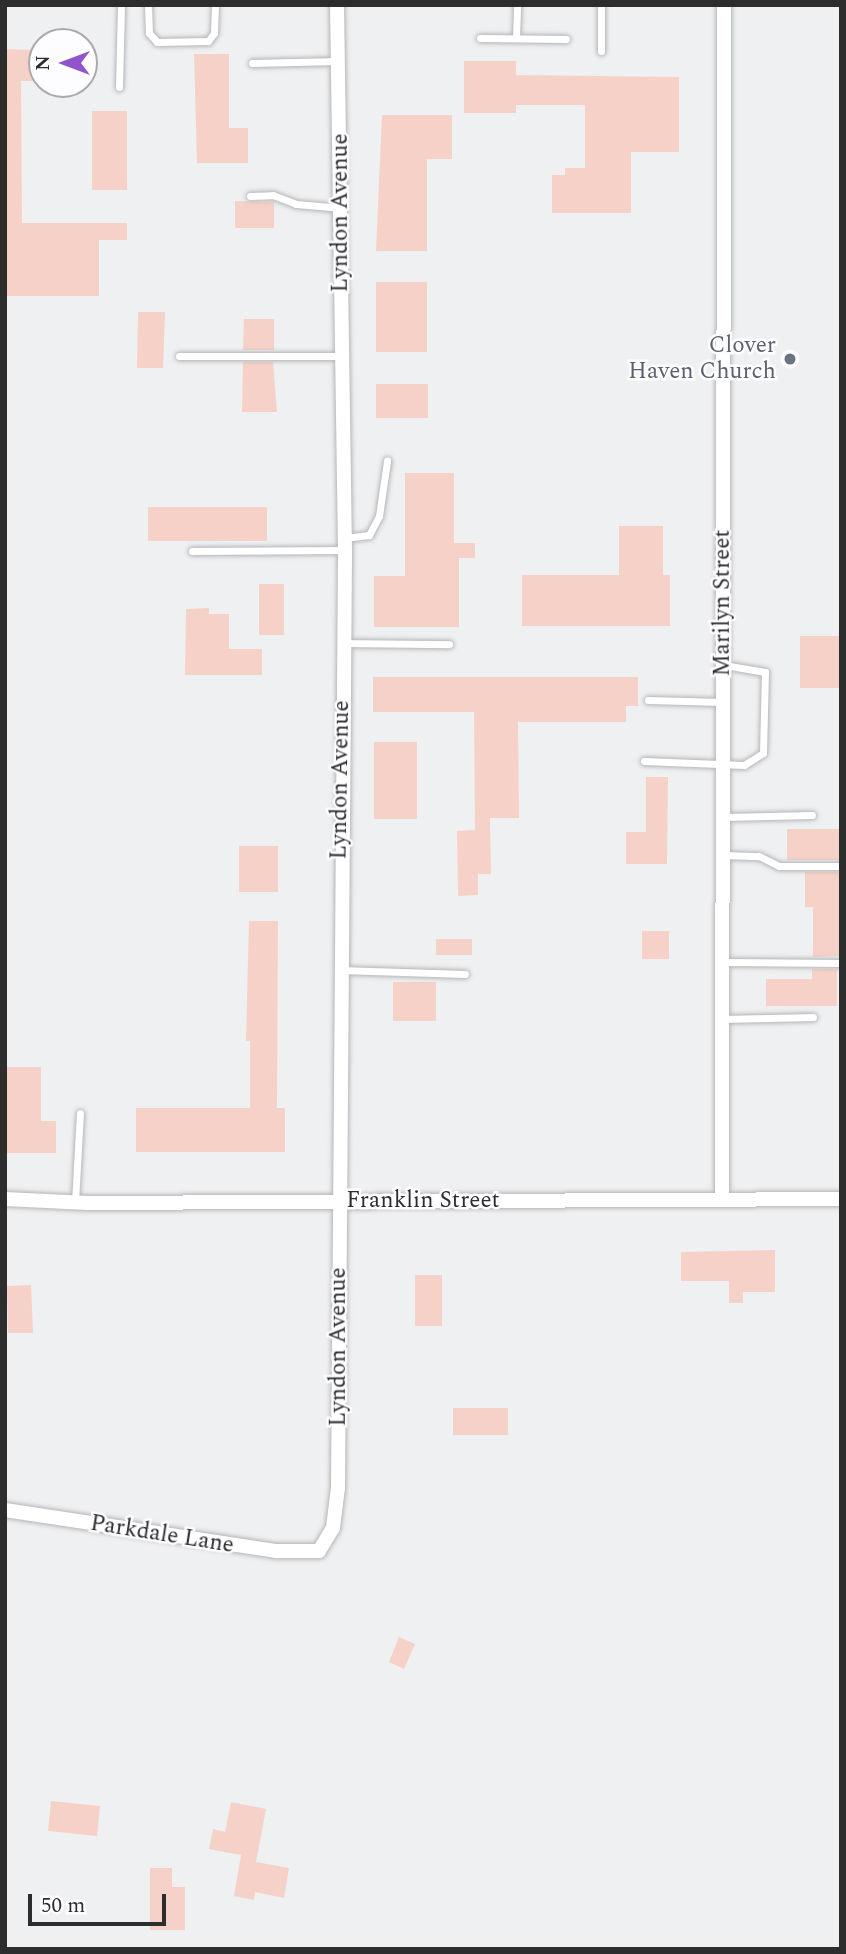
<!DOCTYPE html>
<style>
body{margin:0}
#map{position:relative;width:846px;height:1954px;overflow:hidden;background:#eff0f2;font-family:Spectral,serif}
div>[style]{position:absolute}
.building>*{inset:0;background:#f6d1c7}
.roads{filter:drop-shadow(0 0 2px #b5b6b8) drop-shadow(0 0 2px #b5b6b8)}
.lane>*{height:7px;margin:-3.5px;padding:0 3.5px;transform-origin:3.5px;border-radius:3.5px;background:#fff}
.street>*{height:14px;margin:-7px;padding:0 7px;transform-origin:7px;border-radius:7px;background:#fff}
.dots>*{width:19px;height:19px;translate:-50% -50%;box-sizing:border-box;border:4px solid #fdfdff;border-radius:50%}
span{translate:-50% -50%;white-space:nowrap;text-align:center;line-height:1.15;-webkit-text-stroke:5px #fdfdff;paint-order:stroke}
.street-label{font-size:23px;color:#2d2d2e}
.worship-label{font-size:23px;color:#5b616d}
.right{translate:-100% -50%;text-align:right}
.frame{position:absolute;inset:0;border:7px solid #2d2d2e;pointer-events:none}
.north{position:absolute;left:28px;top:28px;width:70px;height:70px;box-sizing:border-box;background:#fdfdff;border:2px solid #aaaaab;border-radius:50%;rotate:270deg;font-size:19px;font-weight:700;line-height:28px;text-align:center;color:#2d2d2e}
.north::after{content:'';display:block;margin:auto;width:24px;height:32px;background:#9154ca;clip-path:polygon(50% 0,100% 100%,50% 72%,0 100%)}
.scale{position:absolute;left:28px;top:1894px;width:138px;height:32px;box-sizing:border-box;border:4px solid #2d2d2e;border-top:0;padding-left:9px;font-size:21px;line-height:24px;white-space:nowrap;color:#2d2d2e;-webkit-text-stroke:5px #fdfdff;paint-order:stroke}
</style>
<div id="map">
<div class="building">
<i style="clip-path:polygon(5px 49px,42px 50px,42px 81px,21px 81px,22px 223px,127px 223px,127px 240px,99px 240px,99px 296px,5px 296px)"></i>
<i style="clip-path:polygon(194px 54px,229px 54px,229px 128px,248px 128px,248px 163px,197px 163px)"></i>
<i style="clip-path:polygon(464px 61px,516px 61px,516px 75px,679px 77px,679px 152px,631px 152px,631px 213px,552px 213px,552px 175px,565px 175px,565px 168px,585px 168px,585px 105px,516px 105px,516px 113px,464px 113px)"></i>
<i style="clip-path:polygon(92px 111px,127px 111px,127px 190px,92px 190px)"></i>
<i style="clip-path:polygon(382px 115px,452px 115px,452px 159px,427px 159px,427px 251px,376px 251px)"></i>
<i style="clip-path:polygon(235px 201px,274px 202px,274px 228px,235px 228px)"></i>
<i style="clip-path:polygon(376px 282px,427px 282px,427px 352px,376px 352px)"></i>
<i style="clip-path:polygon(138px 312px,165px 312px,163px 368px,137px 368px)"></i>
<i style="clip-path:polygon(244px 319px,274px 319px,274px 350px,243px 350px)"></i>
<i style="clip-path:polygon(243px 362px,273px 362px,277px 412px,242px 412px)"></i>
<i style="clip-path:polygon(376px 384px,428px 384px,428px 418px,376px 418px)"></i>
<i style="clip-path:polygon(405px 473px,454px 473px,454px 543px,475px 543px,475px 558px,459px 558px,459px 627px,374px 627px,374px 576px,405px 576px)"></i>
<i style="clip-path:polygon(148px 507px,267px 507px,267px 541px,148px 541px)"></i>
<i style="clip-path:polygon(619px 526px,663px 526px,663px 575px,670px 575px,670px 626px,522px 626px,522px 575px,619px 575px)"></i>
<i style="clip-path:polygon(259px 584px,284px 584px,284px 635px,259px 635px)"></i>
<i style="clip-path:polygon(209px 608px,209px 614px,229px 614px,229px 649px,262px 649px,262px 675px,185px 675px,186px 609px)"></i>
<i style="clip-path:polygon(800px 636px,841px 636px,841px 688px,800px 688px)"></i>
<i style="clip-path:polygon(373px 677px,638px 677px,638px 706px,626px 706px,626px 722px,518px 722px,519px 818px,490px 818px,491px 874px,478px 874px,478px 895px,458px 896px,457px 831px,475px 830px,474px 712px,373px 712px)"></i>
<i style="clip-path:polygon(374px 742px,417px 742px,417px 819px,374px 819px)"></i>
<i style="clip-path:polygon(646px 777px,668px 777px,667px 864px,626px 864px,626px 832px,646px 832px)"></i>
<i style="clip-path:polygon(787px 829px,841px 829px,841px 860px,787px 860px)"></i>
<i style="clip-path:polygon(239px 846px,278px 846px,278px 892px,239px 892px)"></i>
<i style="clip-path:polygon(805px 872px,841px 872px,841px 956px,813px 957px,813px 907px,805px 907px)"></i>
<i style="clip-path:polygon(249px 921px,278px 921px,277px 1108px,285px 1108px,285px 1152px,136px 1152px,136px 1108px,250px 1108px,250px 1041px,246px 1041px)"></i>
<i style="clip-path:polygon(642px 931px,669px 931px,669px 959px,642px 959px)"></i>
<i style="clip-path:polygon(436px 939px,472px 939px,472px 955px,436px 955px)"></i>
<i style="clip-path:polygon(812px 969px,837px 969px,837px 1006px,766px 1006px,766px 979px,812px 979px)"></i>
<i style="clip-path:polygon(393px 982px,436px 982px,436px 1021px,393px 1021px)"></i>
<i style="clip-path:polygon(5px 1067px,41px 1067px,41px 1121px,56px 1121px,56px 1153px,5px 1153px)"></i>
<i style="clip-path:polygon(775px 1250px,775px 1292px,743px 1292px,743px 1303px,729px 1303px,729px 1281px,681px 1281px,681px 1252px)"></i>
<i style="clip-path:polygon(415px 1275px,442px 1275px,442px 1326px,415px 1326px)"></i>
<i style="clip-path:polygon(31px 1285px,33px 1333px,8px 1333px,7px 1286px)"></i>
<i style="clip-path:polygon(453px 1408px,508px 1408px,508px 1435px,453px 1435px)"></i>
<i style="clip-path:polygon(399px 1637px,415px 1644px,404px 1669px,389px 1662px)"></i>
<i style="clip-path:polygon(51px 1801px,100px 1806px,97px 1836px,48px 1831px)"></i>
<i style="clip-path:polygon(231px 1802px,266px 1809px,256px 1862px,289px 1868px,284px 1898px,255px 1892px,254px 1900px,234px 1896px,241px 1855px,209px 1849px,213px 1829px,225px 1832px)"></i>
<i style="clip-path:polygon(150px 1868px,172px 1868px,172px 1887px,185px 1887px,185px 1930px,150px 1930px)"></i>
</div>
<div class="roads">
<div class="lane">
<i style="left:148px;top:5px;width:28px;rotate:88deg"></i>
<i style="left:149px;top:33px;width:12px;rotate:48deg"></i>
<i style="left:157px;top:42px;width:51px;rotate:-1.1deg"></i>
<i style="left:208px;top:41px;width:10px;rotate:-53deg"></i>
<i style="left:214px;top:33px;width:28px;rotate:-88deg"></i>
<i style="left:480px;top:38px;width:86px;rotate:0.7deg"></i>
<i style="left:516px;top:38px;width:33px;rotate:-88deg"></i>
<i style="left:601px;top:51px;width:46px;rotate:-90deg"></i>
<i style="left:252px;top:63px;width:86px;rotate:-1.3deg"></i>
<i style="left:119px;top:87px;width:82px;rotate:-88.6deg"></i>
<i style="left:250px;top:196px;width:23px;rotate:-2deg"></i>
<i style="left:273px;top:195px;width:25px;rotate:21deg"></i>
<i style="left:296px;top:204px;width:46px;rotate:5deg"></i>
<i style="left:179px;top:356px;width:162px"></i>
<i style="left:345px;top:538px;width:24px;rotate:-7deg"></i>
<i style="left:369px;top:535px;width:21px;rotate:-62deg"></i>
<i style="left:379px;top:516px;width:56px;rotate:-81.7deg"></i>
<i style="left:192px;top:551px;width:152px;rotate:-0.4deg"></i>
<i style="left:345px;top:643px;width:104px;rotate:0.6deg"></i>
<i style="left:648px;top:700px;width:74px;rotate:1.5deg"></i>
<i style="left:644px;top:761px;width:100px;rotate:2.3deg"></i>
<i style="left:744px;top:765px;width:22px;rotate:-32deg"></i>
<i style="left:763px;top:753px;width:81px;rotate:-88.6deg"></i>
<i style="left:765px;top:672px;width:42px;rotate:-170.3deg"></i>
<i style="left:724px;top:817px;width:88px;rotate:-1.3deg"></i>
<i style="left:724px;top:855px;width:35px;rotate:2deg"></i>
<i style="left:759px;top:856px;width:22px;rotate:27deg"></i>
<i style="left:779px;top:866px;width:62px"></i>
<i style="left:724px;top:962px;width:117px;rotate:0.5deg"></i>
<i style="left:340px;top:970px;width:125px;rotate:1.8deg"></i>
<i style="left:724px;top:1019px;width:89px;rotate:-1.3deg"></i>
<i style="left:75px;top:1202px;width:89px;rotate:-86.8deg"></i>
</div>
<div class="street">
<i style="left:5px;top:1199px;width:83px;rotate:2.8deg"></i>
<i style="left:88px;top:1203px;width:753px;rotate:-0.3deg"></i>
<i style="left:722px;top:1200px;width:1195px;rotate:-89.9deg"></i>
<i style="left:5px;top:1510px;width:275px;rotate:8.6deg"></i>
<i style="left:277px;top:1551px;width:42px"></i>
<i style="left:319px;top:1551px;width:27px;rotate:-59deg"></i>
<i style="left:333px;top:1528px;width:39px;rotate:-83deg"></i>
<i style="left:338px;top:1489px;width:939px;rotate:-89.57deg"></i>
<i style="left:345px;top:550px;width:545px;rotate:-90.84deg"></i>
</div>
</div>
<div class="dots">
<i style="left:790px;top:359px;background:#6b7280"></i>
</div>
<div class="street-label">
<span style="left:341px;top:213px;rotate:-90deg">Lyndon Avenue</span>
<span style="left:723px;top:603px;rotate:-90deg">Marilyn Street</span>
<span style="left:341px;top:780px;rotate:-89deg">Lyndon Avenue</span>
<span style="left:423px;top:1201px">Franklin Street</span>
<span style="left:339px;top:1347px;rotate:-90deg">Lyndon Avenue</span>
<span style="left:162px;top:1535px;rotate:9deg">Parkdale Lane</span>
</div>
<div class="worship-label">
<span class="right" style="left:776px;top:359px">Clover<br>Haven Church</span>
</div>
<div class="frame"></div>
<div class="north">N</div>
<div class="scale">50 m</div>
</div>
